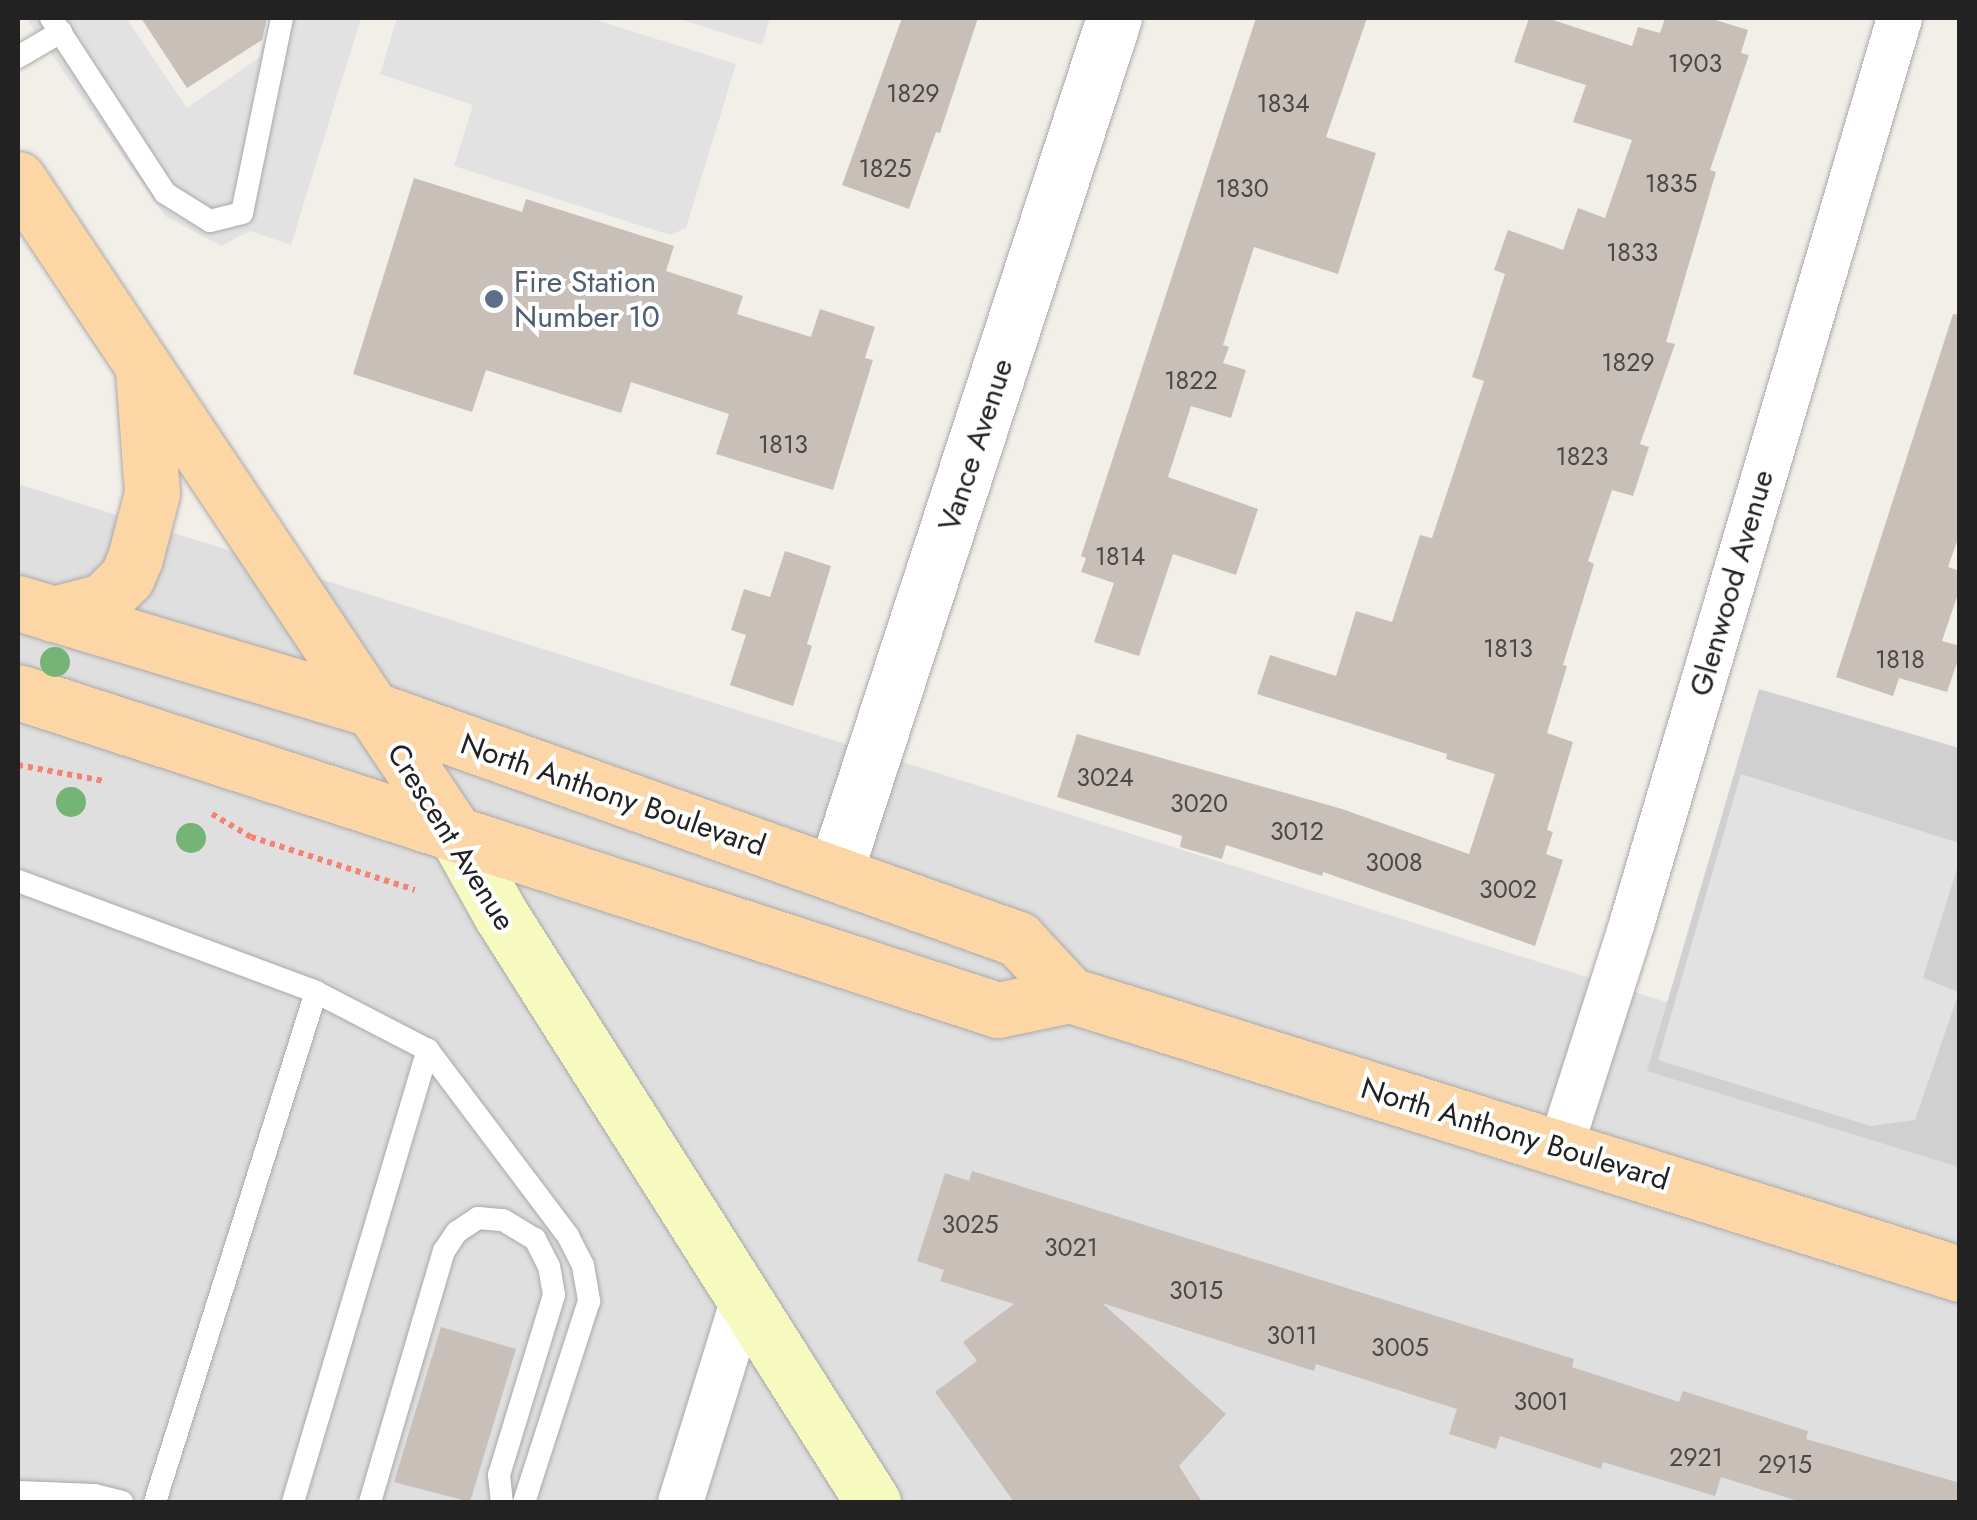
<!DOCTYPE html>
<style>
body{margin:0}
#map{position:relative;width:1977px;height:1520px;overflow:hidden;background:#f2efe9;font-family:Jost,sans-serif}
div>[style]{position:absolute}
.residential>*{inset:0;background:#e0dfdf}
.religious>*{inset:0;background:#d0d0d0}
.parking>*{inset:0;background:#e2e2e2}
.building>*{inset:0;background:#c7bfb8}
.path>*{height:6px;margin-top:-3px;transform-origin:0;background:repeating-linear-gradient(90deg,#fa8072 0 5px,transparent 0 10px)}
.roads{filter:drop-shadow(0 0 2px #a9a9a9) drop-shadow(0 0 2px #a9a9a9)}
.service>*{height:22px;margin:-11px;padding:0 11px;transform-origin:11px;border-radius:11px;background:#fff}
.minor>*{height:45px;margin:-22.5px;padding:0 22.5px;transform-origin:22.5px;border-radius:22.5px;background:#fff}
.tertiary>*{height:55px;margin:-27.5px;padding:0 27.5px;transform-origin:27.5px;border-radius:27.5px;background:#fff}
.secondary>*{height:55px;margin:-27.5px;padding:0 27.5px;transform-origin:27.5px;border-radius:27.5px;background:#f7fabf}
.primary>*{height:55px;margin:-27.5px;padding:0 27.5px;transform-origin:27.5px;border-radius:27.5px;background:#fcd6a4}
.trees>*{width:30px;height:30px;margin:-15px;border-radius:50%;background:#74b475}
.dots>*{width:28px;height:28px;translate:-50% -50%;box-sizing:border-box;border:5px solid #fff;border-radius:50%}
span{translate:-50% -50%;white-space:nowrap;text-align:center;line-height:1.15;-webkit-text-stroke:8px #fff;paint-order:stroke}
.number-label{font-size:25px;color:#4b4948}
.number-label span{-webkit-text-stroke-width:0}
.service-label{font-size:30px;color:#4e5e75}
.left{translate:0 -50%;text-align:left}
.street-label{font-size:30px;color:#222}
.frame{position:absolute;inset:0;border:20px solid #222;pointer-events:none}
</style>
<div id="map">
<div class="residential">
<i style="clip-path:polygon(18px 484px,1959px 1094px,1959px 1502px,18px 1502px)"></i>
</div>
<div class="religious">
<i style="clip-path:polygon(1759px 689px,1959px 748px,1959px 1167px,1647px 1071px)"></i>
</div>
<div class="parking">
<i style="clip-path:polygon(26px 18px,126px 18px,187px 108px,260px 57px,270px 18px,361px 18px,291px 245px,250px 231px,221px 246px,165px 216px)"></i>
<i style="clip-path:polygon(397px 18px,590px 18px,736px 64px,686px 228px,670px 235px,454px 166px,473px 105px,380px 74px)"></i>
<i style="clip-path:polygon(676px 18px,770px 18px,762px 45px)"></i>
<i style="clip-path:polygon(1741px 774px,1959px 843px,1959px 862px,1923px 978px,1959px 992px,1915px 1120px,1871px 1126px,1658px 1060px)"></i>
</div>
<div class="building">
<i style="clip-path:polygon(141px 18px,267px 18px,262px 40px,187px 88px)"></i>
<i style="clip-path:polygon(902px 18px,978px 18px,940px 133px,936px 132px,909px 209px,842px 185px)"></i>
<i style="clip-path:polygon(1256px 18px,1367px 18px,1326px 137px,1376px 153px,1338px 274px,1254px 247px,1223px 345px,1229px 347px,1223px 363px,1246px 370px,1231px 418px,1191px 406px,1168px 477px,1258px 509px,1236px 575px,1173px 554px,1139px 656px,1094px 642px,1114px 583px,1081px 572px,1086px 558px,1081px 556px)"></i>
<i style="clip-path:polygon(1529px 18px,1547px 18px,1632px 46px,1638px 27px,1660px 33px,1665px 18px,1709px 18px,1748px 30px,1741px 53px,1749px 55px,1710px 170px,1716px 172px,1666px 342px,1675px 344px,1640px 444px,1649px 447px,1633px 496px,1612px 490px,1588px 561px,1594px 564px,1563px 665px,1567px 666px,1547px 733px,1573px 742px,1547px 830px,1553px 832px,1546px 854px,1563px 860px,1535px 946px,1323px 872px,1322px 876px,1226px 845px,1222px 859px,1180px 847px,1182px 836px,1057px 797px,1077px 734px,1342px 809px,1469px 854px,1495px 774px,1446px 759px,1447px 754px,1257px 694px,1270px 655px,1336px 676px,1356px 611px,1392px 622px,1420px 535px,1432px 538px,1484px 381px,1472px 377px,1505px 274px,1494px 270px,1508px 230px,1563px 250px,1578px 208px,1605px 218px,1632px 140px,1573px 122px,1586px 85px,1514px 62px)"></i>
<i style="clip-path:polygon(414px 178px,522px 212px,526px 199px,674px 246px,666px 271px,743px 296px,737px 314px,811px 337px,820px 309px,875px 327px,865px 358px,873px 360px,833px 490px,716px 454px,729px 414px,631px 382px,621px 413px,486px 370px,472px 412px,353px 374px)"></i>
<i style="clip-path:polygon(1953px 314px,1960px 315px,1960px 533px,1948px 567px,1960px 571px,1960px 588px,1942px 641px,1960px 646px,1960px 654px,1947px 692px,1899px 678px,1893px 696px,1836px 677px)"></i>
<i style="clip-path:polygon(785px 551px,831px 566px,807px 644px,812px 646px,793px 706px,730px 685px,746px 635px,731px 630px,744px 589px,770px 597px)"></i>
<i style="clip-path:polygon(972px 1171px,1574px 1359px,1572px 1367px,1679px 1402px,1683px 1391px,1808px 1431px,1806px 1439px,1960px 1483px,1960px 1502px,1801px 1502px,1721px 1477px,1715px 1496px,1603px 1462px,1601px 1469px,1500px 1436px,1496px 1449px,1449px 1434px,1457px 1409px,1316px 1364px,1314px 1371px,1102px 1303px,1226px 1414px,1179px 1466px,1202px 1502px,1014px 1502px,935px 1392px,977px 1361px,963px 1342px,1014px 1304px,940px 1281px,944px 1270px,917px 1261px,945px 1173px,969px 1181px)"></i>
<i style="clip-path:polygon(441px 1327px,516px 1349px,470px 1502px,394px 1482px)"></i>
</div>
<div class="path">
<i style="left:18px;top:765px;width:87px;rotate:10.5deg"></i>
<i style="left:212px;top:814px;width:45px;rotate:30.5deg"></i>
<i style="left:251px;top:837px;width:172px;rotate:17.9deg"></i>
</div>
<div class="roads">
<div class="service">
<i style="left:51px;top:18px;width:209px;rotate:56.9deg"></i>
<i style="left:165px;top:193px;width:53px;rotate:31.9deg"></i>
<i style="left:210px;top:221px;width:33px;rotate:-14deg"></i>
<i style="left:242px;top:213px;width:199px;rotate:-78.4deg"></i>
<i style="left:18px;top:57px;width:50px;rotate:-30.2deg"></i>
<i style="left:18px;top:881px;width:318px;rotate:20.4deg"></i>
<i style="left:316px;top:992px;width:535px;rotate:107.52deg"></i>
<i style="left:316px;top:992px;width:126px;rotate:27.4deg"></i>
<i style="left:428px;top:1050px;width:233px;rotate:53deg"></i>
<i style="left:568px;top:1236px;width:34px;rotate:63deg"></i>
<i style="left:583px;top:1266px;width:36px;rotate:80deg"></i>
<i style="left:589px;top:1301px;width:211px;rotate:107.9deg"></i>
<i style="left:18px;top:1492px;width:76px;rotate:2.3deg"></i>
<i style="left:94px;top:1495px;width:29px;rotate:14deg"></i>
<i style="left:293px;top:1502px;width:472px;rotate:-73.4deg"></i>
<i style="left:370px;top:1502px;width:262px;rotate:-73.6deg"></i>
<i style="left:444px;top:1251px;width:23px;rotate:-56deg"></i>
<i style="left:457px;top:1232px;width:25px;rotate:-34deg"></i>
<i style="left:478px;top:1218px;width:25px;rotate:5deg"></i>
<i style="left:503px;top:1220px;width:37px;rotate:31deg"></i>
<i style="left:535px;top:1239px;width:30px;rotate:63deg"></i>
<i style="left:549px;top:1266px;width:29px;rotate:80deg"></i>
<i style="left:554px;top:1295px;width:188px;rotate:107deg"></i>
<i style="left:499px;top:1475px;width:27px;rotate:84deg"></i>
</div>
<div class="minor">
<i style="left:1560px;top:1147px;width:237px;rotate:-72.3deg"></i>
<i style="left:1632px;top:921px;width:942px;rotate:-73.53deg"></i>
<i style="left:680px;top:1502px;width:213px;rotate:-72.8deg"></i>
</div>
<div class="tertiary">
<i style="left:835px;top:872px;width:898px;rotate:-71.91deg"></i>
</div>
<div class="secondary">
<i style="left:455px;top:833px;width:94px;rotate:60.7deg"></i>
<i style="left:501px;top:915px;width:695px;rotate:57.64deg"></i>
</div>
<div class="primary">
<i style="left:18px;top:179px;width:787px;rotate:56.25deg"></i>
<i style="left:18px;top:603px;width:366px;rotate:16.7deg"></i>
<i style="left:369px;top:708px;width:689px;rotate:19.59deg"></i>
<i style="left:1018px;top:939px;width:76px;rotate:47.1deg"></i>
<i style="left:1070px;top:995px;width:933px;rotate:17.41deg"></i>
<i style="left:53px;top:614px;width:52px;rotate:-14.6deg"></i>
<i style="left:103px;top:601px;width:34px;rotate:-45deg"></i>
<i style="left:127px;top:577px;width:21px;rotate:-67deg"></i>
<i style="left:135px;top:558px;width:67px;rotate:-75.3deg"></i>
<i style="left:152px;top:493px;width:122px;rotate:-94.2deg"></i>
<i style="left:18px;top:692px;width:1030px;rotate:17.98deg"></i>
<i style="left:998px;top:1010px;width:74px;rotate:-11.8deg"></i>
</div>
</div>
<div class="trees">
<i style="left:55px;top:662px"></i>
<i style="left:71px;top:802px"></i>
<i style="left:191px;top:838px"></i>
</div>
<div class="dots">
<i style="left:494px;top:299px;background:#5c6f8a"></i>
</div>
<div class="number-label">
<span style="left:1695px;top:63px">1903</span>
<span style="left:913px;top:93px">1829</span>
<span style="left:1283px;top:103px">1834</span>
<span style="left:885px;top:168px">1825</span>
<span style="left:1671px;top:183px">1835</span>
<span style="left:1242px;top:188px">1830</span>
<span style="left:1632px;top:252px">1833</span>
<span style="left:1628px;top:362px">1829</span>
<span style="left:1191px;top:380px">1822</span>
<span style="left:783px;top:444px">1813</span>
<span style="left:1582px;top:456px">1823</span>
<span style="left:1120px;top:556px">1814</span>
<span style="left:1508px;top:648px">1813</span>
<span style="left:1900px;top:659px">1818</span>
<span style="left:1105px;top:777px">3024</span>
<span style="left:1199px;top:803px">3020</span>
<span style="left:1297px;top:831px">3012</span>
<span style="left:1394px;top:862px">3008</span>
<span style="left:1508px;top:889px">3002</span>
<span style="left:970px;top:1224px">3025</span>
<span style="left:1071px;top:1247px">3021</span>
<span style="left:1196px;top:1290px">3015</span>
<span style="left:1292px;top:1335px">3011</span>
<span style="left:1400px;top:1347px">3005</span>
<span style="left:1541px;top:1401px">3001</span>
<span style="left:1696px;top:1457px">2921</span>
<span style="left:1785px;top:1464px">2915</span>
</div>
<div class="service-label">
<span class="left" style="left:514px;top:299px">Fire Station<br>Number 10</span>
</div>
<div class="street-label">
<span style="left:976px;top:445px;rotate:-72deg">Vance Avenue</span>
<span style="left:1732px;top:583px;rotate:-74deg">Glenwood Avenue</span>
<span style="left:613px;top:795px;rotate:19deg">North Anthony Boulevard</span>
<span style="left:451px;top:837px;rotate:58deg">Crescent Avenue</span>
<span style="left:1515px;top:1134px;rotate:17deg">North Anthony Boulevard</span>
</div>
<div class="frame"></div>
</div>
